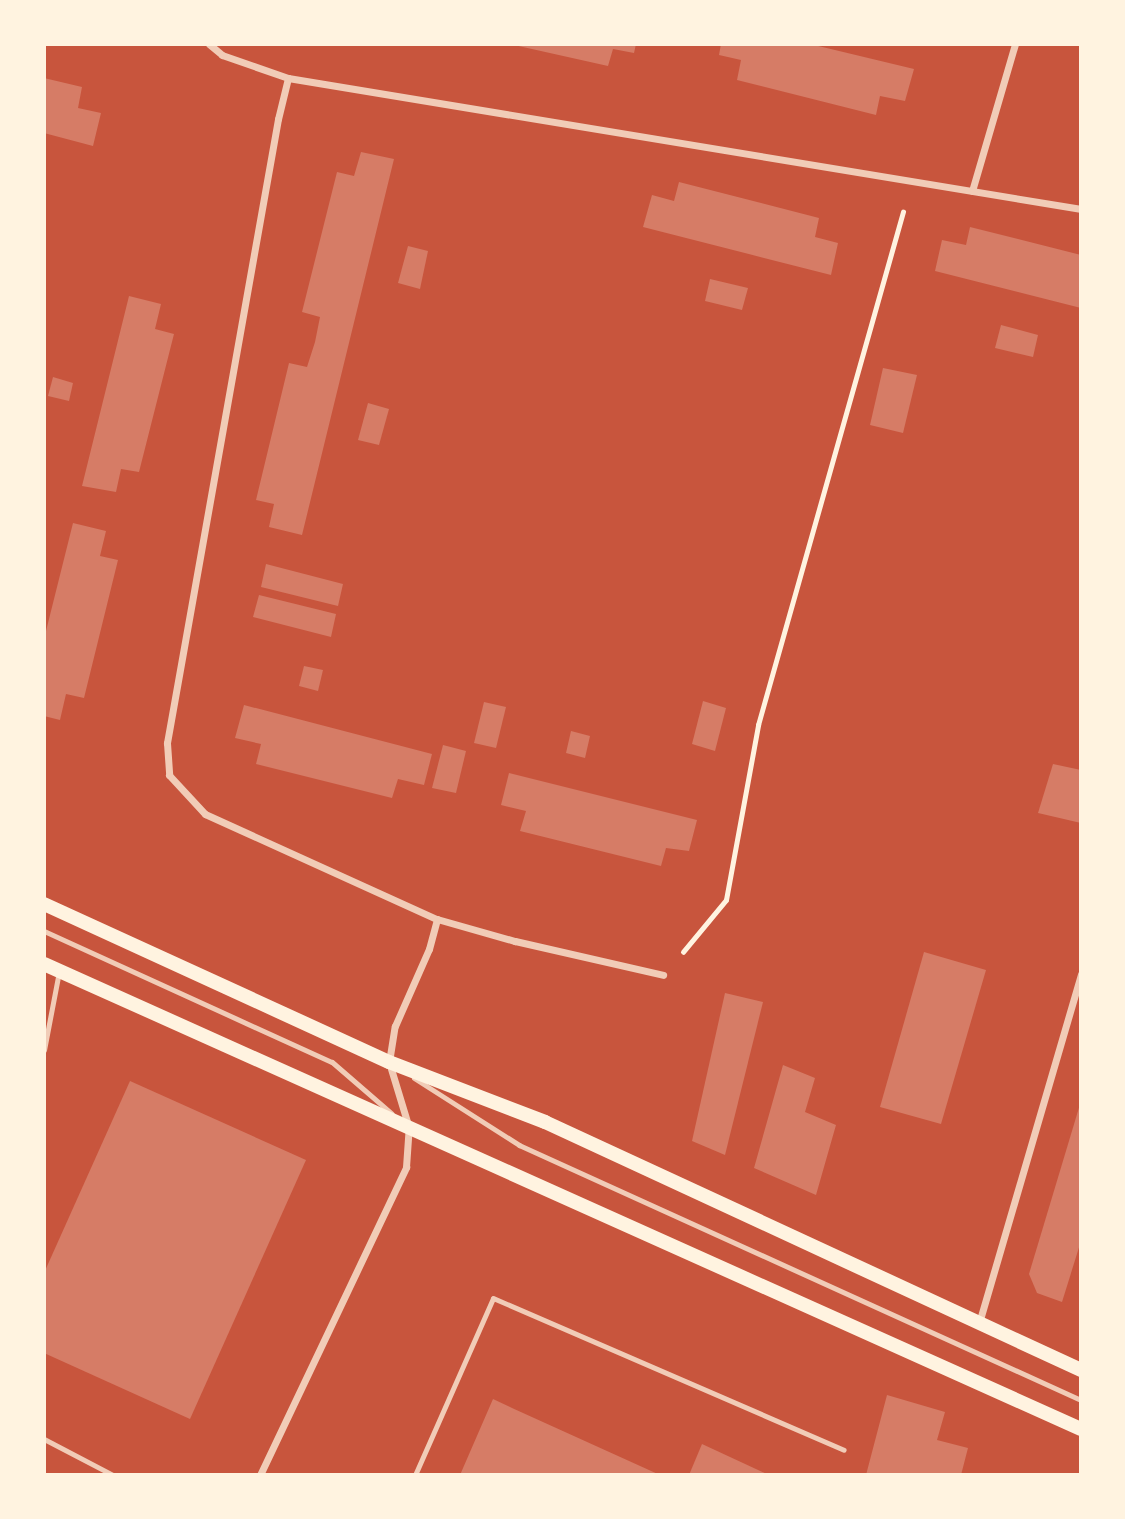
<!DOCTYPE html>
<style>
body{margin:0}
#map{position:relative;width:1125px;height:1519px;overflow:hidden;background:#c8553d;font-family:Bitter,serif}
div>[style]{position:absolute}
.building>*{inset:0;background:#d67c66}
.path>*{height:4.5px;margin:-2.25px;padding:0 2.25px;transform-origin:2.25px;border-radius:2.25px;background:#fff3e0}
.service>*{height:5px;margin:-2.5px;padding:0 2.5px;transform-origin:2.5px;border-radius:2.5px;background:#f1ccb7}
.minor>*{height:7px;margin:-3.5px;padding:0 3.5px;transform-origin:3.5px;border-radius:3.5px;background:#f1ccb7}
.secondary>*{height:14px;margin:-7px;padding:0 7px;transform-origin:7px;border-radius:7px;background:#fff3e0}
span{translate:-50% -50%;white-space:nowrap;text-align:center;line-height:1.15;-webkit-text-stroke:7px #fff3e0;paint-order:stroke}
.frame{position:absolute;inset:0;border:46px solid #fff3e0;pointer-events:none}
</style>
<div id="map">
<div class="building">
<i style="clip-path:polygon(636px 44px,634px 53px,613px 49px,608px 66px,514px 45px)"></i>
<i style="clip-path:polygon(721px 44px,810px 44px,914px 69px,905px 101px,880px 96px,876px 115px,737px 80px,741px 60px,719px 55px)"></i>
<i style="clip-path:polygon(44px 78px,82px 87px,78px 108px,101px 113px,93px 146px,44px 133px)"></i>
<i style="clip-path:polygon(361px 152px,394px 159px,302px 535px,269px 527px,274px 504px,256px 500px,289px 363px,307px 367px,315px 342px,320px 317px,302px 312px,337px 172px,354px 176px)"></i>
<i style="clip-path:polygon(679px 182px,819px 218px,815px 237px,838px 243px,831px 275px,643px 227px,652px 195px,674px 201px)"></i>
<i style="clip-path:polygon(970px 227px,1081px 255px,1081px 308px,935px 271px,942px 240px,966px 245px)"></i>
<i style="clip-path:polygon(408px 246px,428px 251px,420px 289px,398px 283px)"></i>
<i style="clip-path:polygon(710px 279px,748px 288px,742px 310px,705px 301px)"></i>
<i style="clip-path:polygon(129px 296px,161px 304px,155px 329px,174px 334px,139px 472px,121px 469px,116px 492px,82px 486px)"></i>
<i style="clip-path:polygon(1001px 325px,1038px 335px,1033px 357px,995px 348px)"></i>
<i style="clip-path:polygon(883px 368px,917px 375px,903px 433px,870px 425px)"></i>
<i style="clip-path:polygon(53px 377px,73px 383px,69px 401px,48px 396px)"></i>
<i style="clip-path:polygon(368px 403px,389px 409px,379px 445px,358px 440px)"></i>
<i style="clip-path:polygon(73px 523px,106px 531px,100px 556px,118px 560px,84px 698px,66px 694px,60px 720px,44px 716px,44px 639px)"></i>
<i style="clip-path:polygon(266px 564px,343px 584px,338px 606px,261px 587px)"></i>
<i style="clip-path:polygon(259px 595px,336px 614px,331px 637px,253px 617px)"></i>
<i style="clip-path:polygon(304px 666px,323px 670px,318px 691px,299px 686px)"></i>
<i style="clip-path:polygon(703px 701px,726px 708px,715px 751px,692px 744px)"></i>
<i style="clip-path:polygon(484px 702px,506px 707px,496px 748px,474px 743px)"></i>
<i style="clip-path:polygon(244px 705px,432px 754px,424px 785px,398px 779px,392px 798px,256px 764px,261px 744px,235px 738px)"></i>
<i style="clip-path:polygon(571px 731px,590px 736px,585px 758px,566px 753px)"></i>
<i style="clip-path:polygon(443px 745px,466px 751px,456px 793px,432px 788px)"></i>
<i style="clip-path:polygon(1053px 764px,1081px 770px,1081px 823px,1038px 813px)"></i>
<i style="clip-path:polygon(509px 773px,697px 820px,689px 851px,666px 848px,661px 866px,520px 831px,526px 811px,501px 805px)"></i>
<i style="clip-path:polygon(924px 952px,986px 970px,941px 1124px,880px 1107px)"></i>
<i style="clip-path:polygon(725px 993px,763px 1002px,725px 1155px,692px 1141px)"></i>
<i style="clip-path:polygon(783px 1065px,815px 1078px,805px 1112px,836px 1125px,816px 1195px,754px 1168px)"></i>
<i style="clip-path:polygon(130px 1081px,306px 1160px,190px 1419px,44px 1353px,44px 1273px)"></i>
<i style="clip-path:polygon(1081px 1101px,1081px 1241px,1062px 1302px,1037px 1293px,1029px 1274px)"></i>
<i style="clip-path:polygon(887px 1395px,945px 1412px,937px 1440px,968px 1448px,961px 1475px,866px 1475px)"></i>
<i style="clip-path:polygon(493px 1399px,512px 1408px,660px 1475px,460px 1475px)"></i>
<i style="clip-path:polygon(702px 1444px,769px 1475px,689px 1475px)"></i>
</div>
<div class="path">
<i style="left:683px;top:952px;width:67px;rotate:-50.4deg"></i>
<i style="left:726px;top:900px;width:178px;rotate:-79.6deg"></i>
<i style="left:758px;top:725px;width:533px;rotate:-74.22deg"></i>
</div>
<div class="service">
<i style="left:44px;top:931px;width:316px;rotate:24.5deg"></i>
<i style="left:332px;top:1062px;width:79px;rotate:40.9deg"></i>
<i style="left:44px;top:1050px;width:80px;rotate:-79.2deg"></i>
<i style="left:414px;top:1078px;width:125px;rotate:32.5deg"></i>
<i style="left:519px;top:1145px;width:617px;rotate:24.41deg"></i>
<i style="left:44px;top:1439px;width:78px;rotate:27.6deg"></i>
<i style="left:415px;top:1475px;width:193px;rotate:-66.2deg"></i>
<i style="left:493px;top:1298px;width:382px;rotate:23.4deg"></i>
</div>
<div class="minor">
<i style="left:209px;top:44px;width:17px;rotate:40deg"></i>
<i style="left:222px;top:55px;width:70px;rotate:19.2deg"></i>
<i style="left:288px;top:78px;width:804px;rotate:9.38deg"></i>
<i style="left:288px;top:78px;width:42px;rotate:103.7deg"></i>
<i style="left:278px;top:119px;width:634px;rotate:100.09deg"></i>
<i style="left:167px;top:743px;width:32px;rotate:86deg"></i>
<i style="left:169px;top:775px;width:53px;rotate:47.3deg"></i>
<i style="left:205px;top:814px;width:255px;rotate:24.4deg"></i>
<i style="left:437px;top:919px;width:81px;rotate:15.8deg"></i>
<i style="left:515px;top:941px;width:152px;rotate:12.9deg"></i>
<i style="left:972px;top:191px;width:153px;rotate:-73.7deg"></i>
<i style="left:979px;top:1323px;width:364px;rotate:-73.7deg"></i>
<i style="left:260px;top:1475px;width:341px;rotate:-64.6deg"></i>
<i style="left:406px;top:1167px;width:39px;rotate:-86deg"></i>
<i style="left:409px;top:1128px;width:69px;rotate:-106.9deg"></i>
<i style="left:389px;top:1062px;width:36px;rotate:-81deg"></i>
<i style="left:395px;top:1026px;width:84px;rotate:-66.2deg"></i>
<i style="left:429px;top:949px;width:31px;rotate:-75deg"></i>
</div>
<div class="secondary">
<i style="left:44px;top:904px;width:379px;rotate:24.6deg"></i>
<i style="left:389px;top:1062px;width:167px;rotate:21deg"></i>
<i style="left:545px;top:1122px;width:591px;rotate:24.83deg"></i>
<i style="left:44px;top:964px;width:1136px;rotate:24.15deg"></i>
</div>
<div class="frame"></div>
</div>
